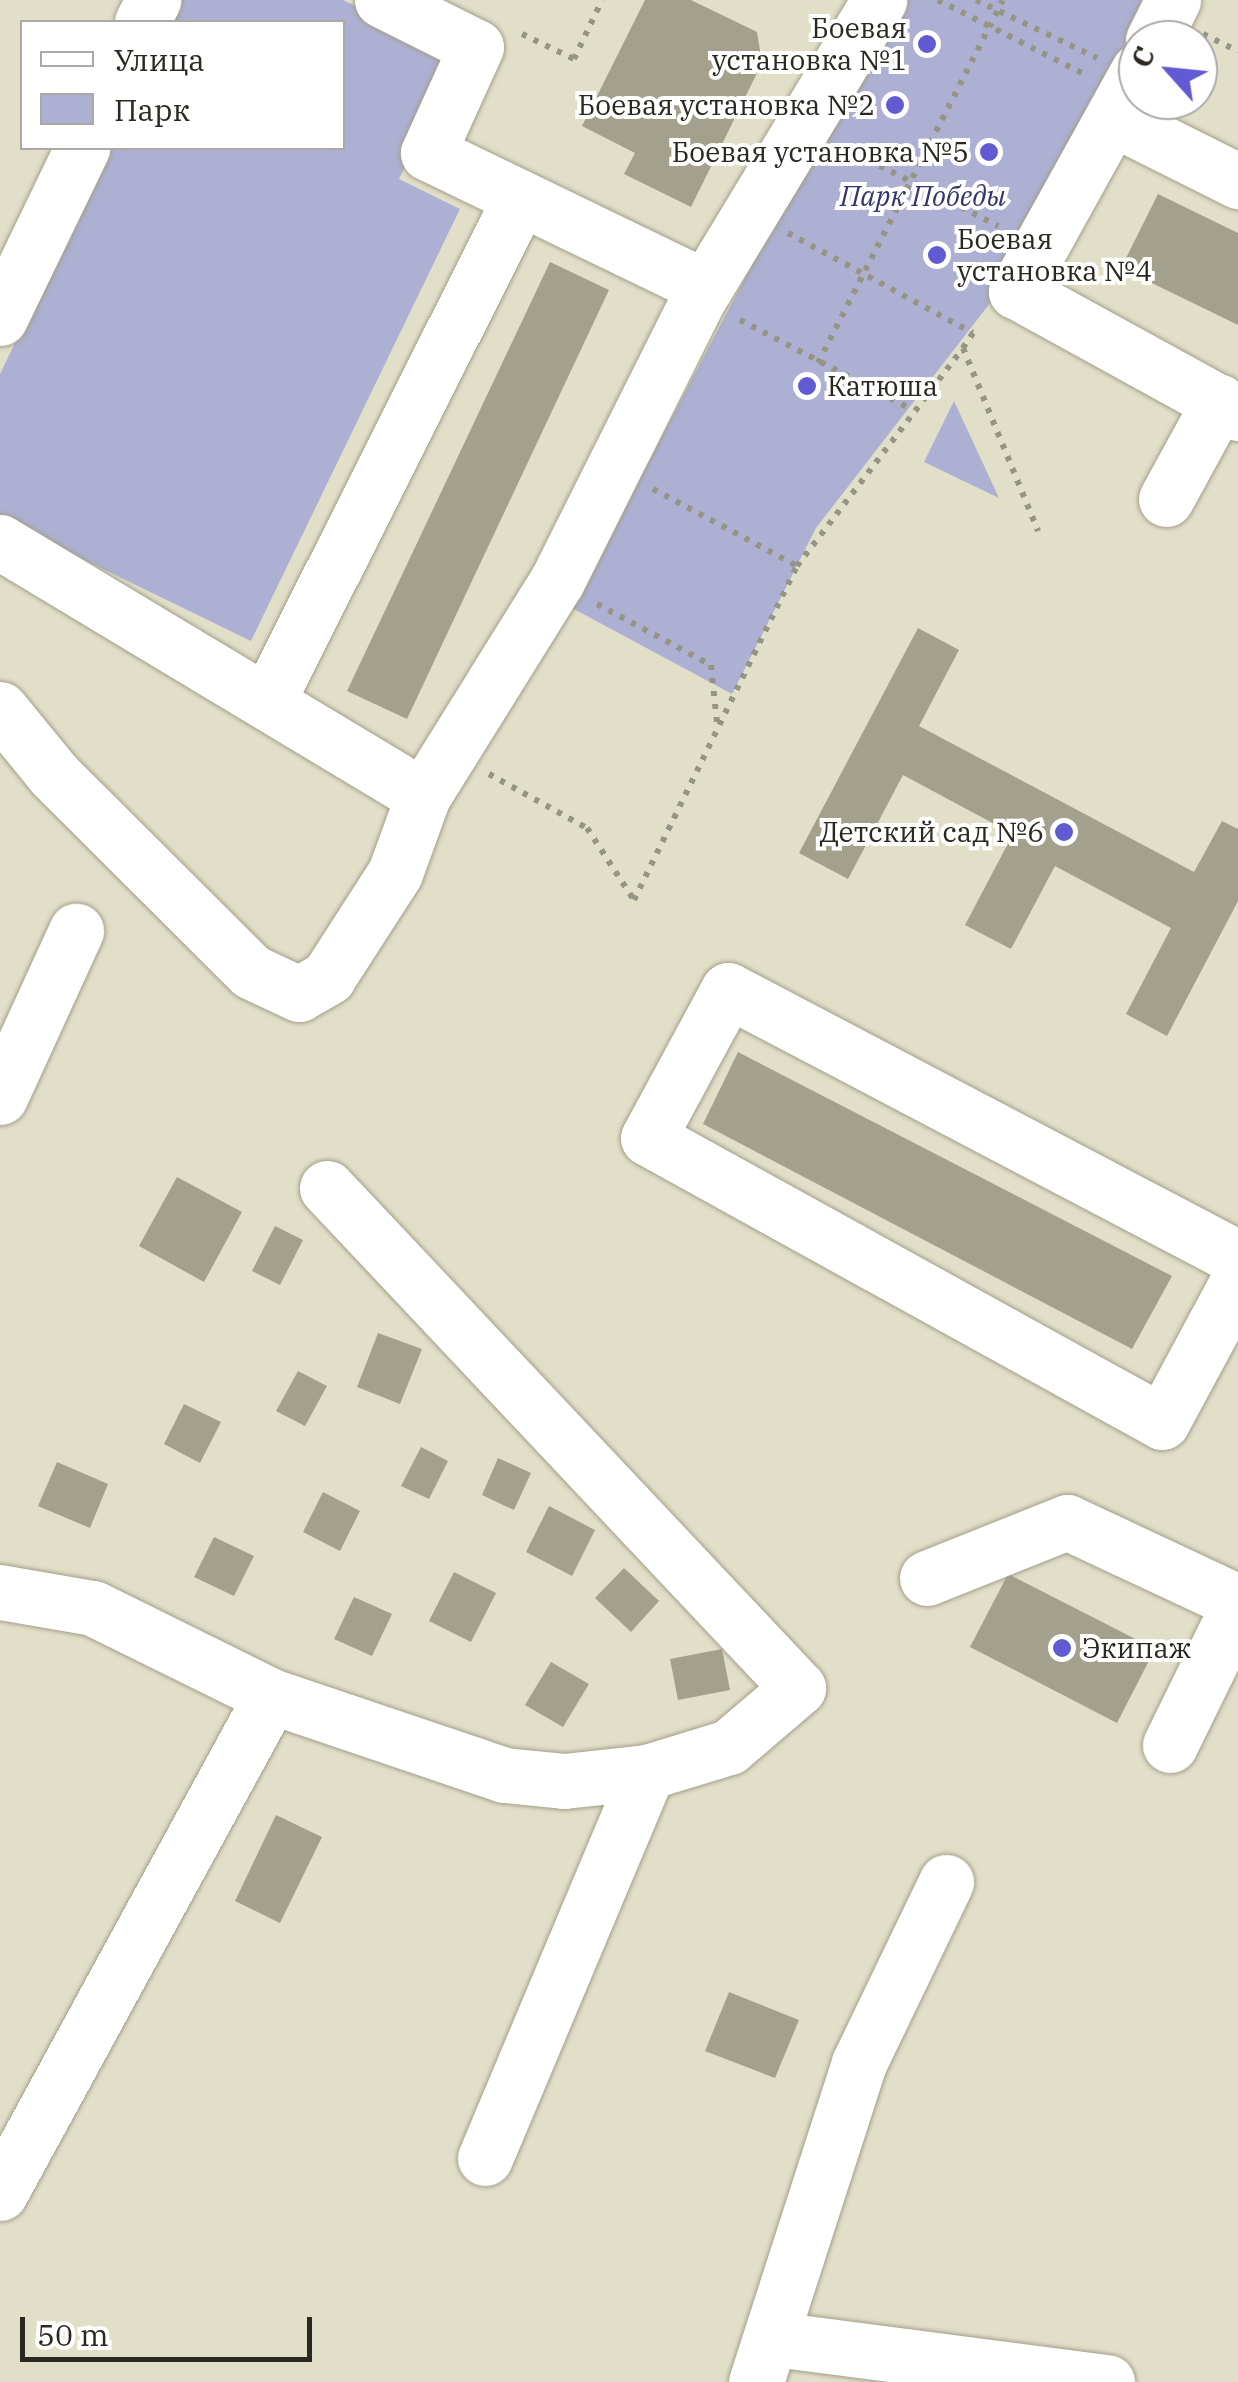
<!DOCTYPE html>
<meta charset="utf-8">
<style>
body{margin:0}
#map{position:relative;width:1238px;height:2382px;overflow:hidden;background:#e2dfc9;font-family:"IBM Plex Serif",serif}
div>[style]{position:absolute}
.green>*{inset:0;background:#adb0d2}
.building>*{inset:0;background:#a3a08b}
.path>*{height:6px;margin-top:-3px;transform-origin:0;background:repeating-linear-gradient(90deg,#969484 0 5px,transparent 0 13px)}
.roads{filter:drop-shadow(0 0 2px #a29f8a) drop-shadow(0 0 2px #a29f8a)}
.minor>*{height:55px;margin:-27.5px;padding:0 27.5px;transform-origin:27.5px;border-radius:27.5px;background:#fff}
.dots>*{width:28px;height:28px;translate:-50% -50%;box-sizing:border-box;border:5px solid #fff;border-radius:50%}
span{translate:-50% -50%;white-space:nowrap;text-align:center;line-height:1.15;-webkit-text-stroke:8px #fff;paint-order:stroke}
.poi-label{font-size:28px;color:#2a2820}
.right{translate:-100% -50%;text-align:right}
.left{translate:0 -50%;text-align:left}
.park-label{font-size:28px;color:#36356b;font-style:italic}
.legend{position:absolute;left:20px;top:20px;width:325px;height:130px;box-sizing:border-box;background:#fff;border:2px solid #aaa9a6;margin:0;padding:12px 18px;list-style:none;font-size:30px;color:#2a2820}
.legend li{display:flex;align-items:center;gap:20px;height:50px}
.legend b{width:50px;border:2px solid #aaa9a6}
.north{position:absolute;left:1118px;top:20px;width:100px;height:100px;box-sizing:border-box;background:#fff;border:2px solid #aaa9a6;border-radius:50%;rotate:297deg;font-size:28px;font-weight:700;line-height:40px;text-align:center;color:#2a2820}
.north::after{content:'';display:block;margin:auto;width:35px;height:45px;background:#625ad2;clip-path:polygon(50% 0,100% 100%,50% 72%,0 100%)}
.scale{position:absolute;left:20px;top:2317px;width:292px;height:45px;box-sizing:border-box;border:5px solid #2a2820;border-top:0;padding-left:12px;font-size:30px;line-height:35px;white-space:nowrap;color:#2a2820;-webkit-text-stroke:8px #fff;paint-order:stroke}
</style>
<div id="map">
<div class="green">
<i style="clip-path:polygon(181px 0,343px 0,459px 56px,399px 179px,460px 209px,251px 641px,0 519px,0 374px,110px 148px,342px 148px,342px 22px,170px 22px)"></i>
<i style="clip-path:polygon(891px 0,1146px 0,1025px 258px,816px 528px,732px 694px,572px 608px)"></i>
<i style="clip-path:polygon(954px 401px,999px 498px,924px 462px)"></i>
</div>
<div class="building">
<i style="clip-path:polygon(645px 0,691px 0,757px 32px,762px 63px,691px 207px,624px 174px,635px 153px,582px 126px)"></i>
<i style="clip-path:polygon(1158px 194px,1238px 233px,1238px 325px,1121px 268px)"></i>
<i style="clip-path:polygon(550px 262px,609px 290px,407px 719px,347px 691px)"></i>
<i style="clip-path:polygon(918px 628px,959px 650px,919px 726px,1194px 872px,1222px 821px,1238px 829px,1238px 901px,1167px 1036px,1126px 1014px,1171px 928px,1055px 866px,1011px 949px,965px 925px,1013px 834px,903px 775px,848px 879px,799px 853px)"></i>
<i style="clip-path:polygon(738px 1052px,1172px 1276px,1132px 1349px,703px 1124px)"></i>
<i style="clip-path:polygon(177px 1177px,242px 1212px,204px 1282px,139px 1246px)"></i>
<i style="clip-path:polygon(275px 1226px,303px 1240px,280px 1285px,252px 1271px)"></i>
<i style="clip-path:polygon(378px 1333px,422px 1349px,400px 1404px,357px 1387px)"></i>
<i style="clip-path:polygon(298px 1371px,327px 1386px,305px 1426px,276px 1411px)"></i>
<i style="clip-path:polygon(184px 1404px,221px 1422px,200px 1463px,164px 1444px)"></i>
<i style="clip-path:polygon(421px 1447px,448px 1461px,429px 1499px,401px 1486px)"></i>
<i style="clip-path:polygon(498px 1458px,531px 1473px,514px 1510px,482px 1495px)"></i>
<i style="clip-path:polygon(57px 1462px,108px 1484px,90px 1528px,38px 1506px)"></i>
<i style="clip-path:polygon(323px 1492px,360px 1511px,340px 1551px,303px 1532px)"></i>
<i style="clip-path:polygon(549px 1506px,595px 1530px,572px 1576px,526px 1552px)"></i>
<i style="clip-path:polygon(214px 1537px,254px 1556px,234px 1596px,194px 1577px)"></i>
<i style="clip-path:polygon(624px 1568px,659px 1601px,631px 1632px,595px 1598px)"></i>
<i style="clip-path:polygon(454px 1572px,496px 1593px,471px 1642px,429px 1621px)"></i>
<i style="clip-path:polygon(1008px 1574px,1155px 1649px,1117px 1723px,970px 1647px)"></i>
<i style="clip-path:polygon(354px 1597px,392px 1614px,372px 1656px,334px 1639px)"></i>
<i style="clip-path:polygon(722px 1649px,730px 1690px,678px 1700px,670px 1659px)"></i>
<i style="clip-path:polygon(551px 1662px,589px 1684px,563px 1727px,525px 1705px)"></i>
<i style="clip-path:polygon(276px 1815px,322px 1837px,280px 1923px,235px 1901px)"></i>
<i style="clip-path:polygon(729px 1992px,799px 2020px,775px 2078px,705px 2051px)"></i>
</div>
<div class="path">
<i style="left:938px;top:0;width:164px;rotate:26.9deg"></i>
<i style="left:976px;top:0;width:134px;rotate:25.6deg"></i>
<i style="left:522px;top:34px;width:58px;rotate:25.7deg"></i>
<i style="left:574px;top:59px;width:65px;rotate:-64.6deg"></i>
<i style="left:1203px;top:34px;width:39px;rotate:26deg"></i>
<i style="left:845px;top:148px;width:172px;rotate:27deg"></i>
<i style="left:788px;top:233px;width:210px;rotate:28.4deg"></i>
<i style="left:973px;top:333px;width:18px;rotate:124deg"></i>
<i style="left:963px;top:348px;width:198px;rotate:67.7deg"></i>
<i style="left:740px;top:320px;width:193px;rotate:27.5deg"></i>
<i style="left:818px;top:363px;width:407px;rotate:-63deg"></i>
<i style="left:653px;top:489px;width:163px;rotate:28.1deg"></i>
<i style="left:597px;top:604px;width:129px;rotate:28.2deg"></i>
<i style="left:711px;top:665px;width:58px;rotate:84.1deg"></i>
<i style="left:489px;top:774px;width:112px;rotate:28.9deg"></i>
<i style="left:587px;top:828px;width:86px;rotate:56.9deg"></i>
<i style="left:634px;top:900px;width:372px;rotate:-64deg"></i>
<i style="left:797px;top:566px;width:274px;rotate:-52.7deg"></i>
</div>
<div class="roads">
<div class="minor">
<i style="left:382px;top:0;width:105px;rotate:26.6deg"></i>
<i style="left:476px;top:47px;width:116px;rotate:114.4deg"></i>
<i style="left:428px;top:153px;width:308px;rotate:25.8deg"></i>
<i style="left:142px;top:22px;width:25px;rotate:-63deg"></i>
<i style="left:1153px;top:40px;width:45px;rotate:-63.4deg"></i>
<i style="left:1138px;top:71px;width:252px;rotate:119deg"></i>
<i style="left:1016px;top:291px;width:253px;rotate:28.8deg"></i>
<i style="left:1114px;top:119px;width:139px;rotate:26.6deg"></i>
<i style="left:0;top:318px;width:189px;rotate:-64.2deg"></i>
<i style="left:1166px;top:499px;width:111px;rotate:-61.3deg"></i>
<i style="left:0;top:542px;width:493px;rotate:31deg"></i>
<i style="left:423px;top:796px;width:253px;rotate:-58.1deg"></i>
<i style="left:557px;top:581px;width:313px;rotate:-63.4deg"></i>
<i style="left:697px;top:301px;width:352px;rotate:-58.8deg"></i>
<i style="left:268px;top:700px;width:562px;rotate:-63.34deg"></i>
<i style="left:0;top:709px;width:85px;rotate:50.7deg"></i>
<i style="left:54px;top:775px;width:279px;rotate:44.9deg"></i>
<i style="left:252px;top:972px;width:52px;rotate:25.1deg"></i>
<i style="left:299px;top:994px;width:34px;rotate:-30deg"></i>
<i style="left:328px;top:977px;width:124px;rotate:-57.2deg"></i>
<i style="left:395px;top:873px;width:82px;rotate:-70deg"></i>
<i style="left:0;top:1097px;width:183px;rotate:-65.4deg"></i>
<i style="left:1238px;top:1258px;width:576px;rotate:-152.28deg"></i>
<i style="left:728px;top:990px;width:168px;rotate:118.4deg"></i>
<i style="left:648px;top:1138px;width:587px;rotate:28.92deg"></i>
<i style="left:1162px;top:1422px;width:160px;rotate:-61.7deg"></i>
<i style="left:927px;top:1578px;width:151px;rotate:-21.8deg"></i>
<i style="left:1067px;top:1522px;width:189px;rotate:25.1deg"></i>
<i style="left:0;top:1592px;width:94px;rotate:9.8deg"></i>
<i style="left:93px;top:1608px;width:199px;rotate:26.3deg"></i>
<i style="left:271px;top:1696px;width:246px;rotate:18.7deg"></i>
<i style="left:504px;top:1775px;width:60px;rotate:5.7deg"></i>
<i style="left:564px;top:1781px;width:83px;rotate:-6.2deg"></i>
<i style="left:647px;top:1772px;width:86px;rotate:-17deg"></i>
<i style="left:729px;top:1747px;width:91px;rotate:-40.5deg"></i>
<i style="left:798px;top:1688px;width:687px;rotate:-133.29deg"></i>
<i style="left:1170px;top:1745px;width:155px;rotate:-63.9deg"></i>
<i style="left:485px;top:2158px;width:419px;rotate:-67.2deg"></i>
<i style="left:0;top:2193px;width:566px;rotate:-61.4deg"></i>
<i style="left:775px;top:2339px;width:335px;rotate:7.4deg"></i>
<i style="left:756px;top:2382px;width:335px;rotate:-72.1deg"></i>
<i style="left:859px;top:2063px;width:201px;rotate:-64.3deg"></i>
</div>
</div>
<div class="dots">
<i style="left:927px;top:44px;background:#625ad2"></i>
<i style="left:895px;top:105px;background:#625ad2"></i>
<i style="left:989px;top:152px;background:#625ad2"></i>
<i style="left:937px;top:255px;background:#625ad2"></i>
<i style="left:807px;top:386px;background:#625ad2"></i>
<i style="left:1064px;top:832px;background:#625ad2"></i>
<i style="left:1062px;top:1648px;background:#625ad2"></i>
</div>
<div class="poi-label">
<span class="right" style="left:907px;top:44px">Боевая<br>установка №1</span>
<span class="right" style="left:875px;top:105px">Боевая установка №2</span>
<span class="right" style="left:969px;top:152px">Боевая установка №5</span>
<span class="left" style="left:957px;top:255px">Боевая<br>установка №4</span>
<span class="left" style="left:827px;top:386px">Катюша</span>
<span class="right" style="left:1044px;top:832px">Детский сад №6</span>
<span class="left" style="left:1082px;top:1648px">Экипаж</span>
</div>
<div class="park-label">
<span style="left:923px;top:196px">Парк Победы</span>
</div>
<ul class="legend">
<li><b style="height:12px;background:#fff"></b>Улица</li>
<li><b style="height:28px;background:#adb0d2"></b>Парк</li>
</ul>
<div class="north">С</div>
<div class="scale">50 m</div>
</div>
